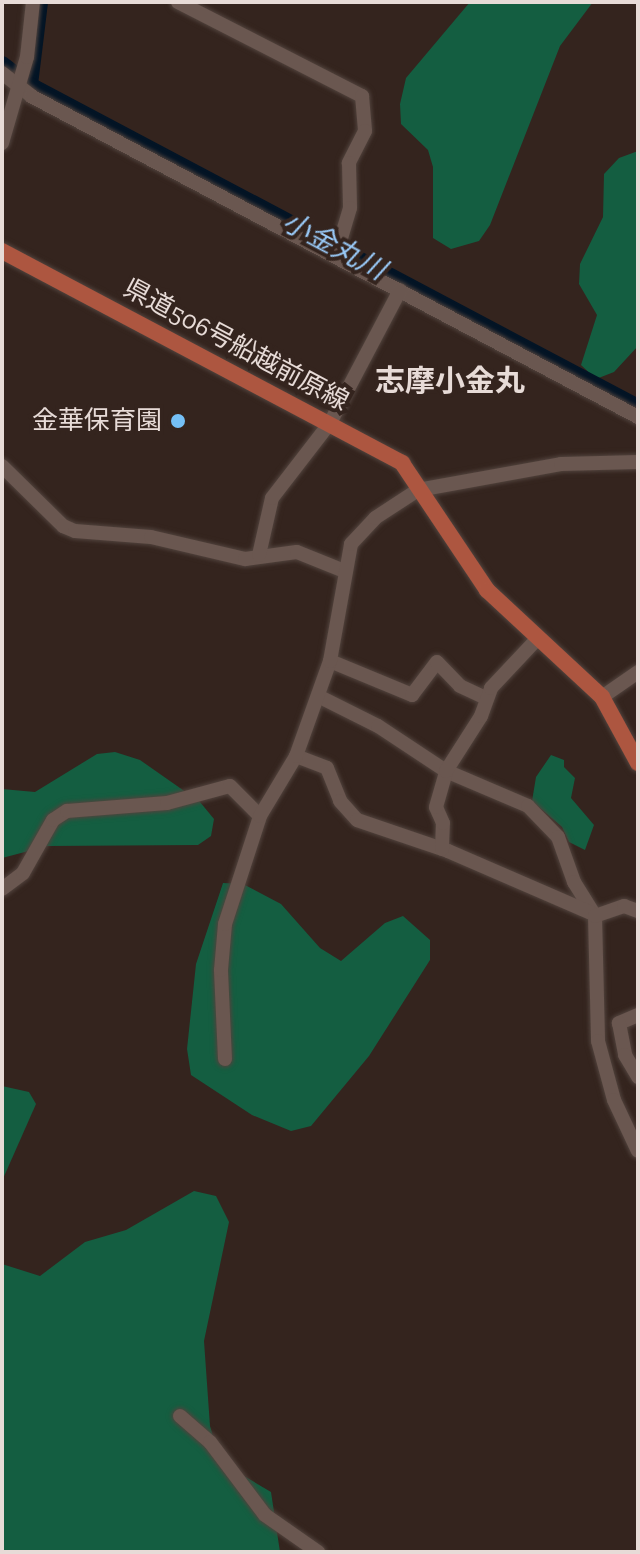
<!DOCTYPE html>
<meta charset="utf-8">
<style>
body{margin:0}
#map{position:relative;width:640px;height:1554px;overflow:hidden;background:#34241e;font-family:"Zilla Slab","Noto Sans JP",serif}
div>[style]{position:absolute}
.forest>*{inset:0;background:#145e41}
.river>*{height:16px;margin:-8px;padding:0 8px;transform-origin:8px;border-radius:8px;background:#031425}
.roads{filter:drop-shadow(0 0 2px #51433d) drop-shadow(0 0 2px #51433d)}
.minor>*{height:14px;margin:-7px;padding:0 7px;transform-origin:7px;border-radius:7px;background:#6a5750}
.major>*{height:16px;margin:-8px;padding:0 8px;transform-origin:8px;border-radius:8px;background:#ad5640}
.dots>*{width:22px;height:22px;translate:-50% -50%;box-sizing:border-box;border:4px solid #34241e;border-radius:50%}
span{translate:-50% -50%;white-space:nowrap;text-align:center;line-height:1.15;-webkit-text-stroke:8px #34241e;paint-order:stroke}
.street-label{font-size:26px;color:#e7dbd7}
.poi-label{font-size:26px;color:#e7dbd7}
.right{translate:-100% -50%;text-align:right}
.water-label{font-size:28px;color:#99c9f7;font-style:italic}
.quarter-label{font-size:30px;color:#e7dbd7;font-weight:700}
.frame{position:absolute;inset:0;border:4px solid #e7dbd7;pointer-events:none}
</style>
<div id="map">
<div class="forest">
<i style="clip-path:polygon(470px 2px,593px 2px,560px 46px,490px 225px,479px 241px,451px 249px,433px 238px,433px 167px,428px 150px,401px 124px,400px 104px,406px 78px)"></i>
<i style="clip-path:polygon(638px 151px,638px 346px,614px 372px,596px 379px,581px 365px,597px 315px,579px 284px,580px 264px,603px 217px,604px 174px,619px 158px)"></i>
<i style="clip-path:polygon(115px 752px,140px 760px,200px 802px,214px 819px,211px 836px,198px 845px,48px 846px,2px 858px,2px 789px,35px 792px,97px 754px)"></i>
<i style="clip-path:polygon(551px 755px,564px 760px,564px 767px,575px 778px,571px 798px,594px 825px,585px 850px,569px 842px,562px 827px,532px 801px,536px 777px)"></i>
<i style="clip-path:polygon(223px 883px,243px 884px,281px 904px,320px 948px,341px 961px,385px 923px,403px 916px,430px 940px,430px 960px,369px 1056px,311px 1126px,291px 1131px,252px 1115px,191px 1075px,187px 1049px,196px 964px)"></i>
<i style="clip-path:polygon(2px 1086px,29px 1092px,36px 1104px,2px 1181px)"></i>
<i style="clip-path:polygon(194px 1191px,216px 1196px,229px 1222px,204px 1341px,210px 1426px,216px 1446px,239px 1473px,271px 1492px,280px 1552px,2px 1552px,2px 1264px,40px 1276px,85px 1242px,126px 1230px)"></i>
</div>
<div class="river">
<i style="left:40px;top:2px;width:84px;rotate:96.9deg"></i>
<i style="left:30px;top:85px;width:688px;rotate:27.91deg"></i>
<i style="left:2px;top:64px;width:15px;rotate:37deg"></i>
</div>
<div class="roads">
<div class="minor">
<i style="left:178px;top:2px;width:207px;rotate:27.1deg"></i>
<i style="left:362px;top:96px;width:35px;rotate:85deg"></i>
<i style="left:365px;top:131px;width:36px;rotate:117deg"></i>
<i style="left:349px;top:163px;width:45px;rotate:88.7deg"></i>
<i style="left:350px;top:208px;width:49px;rotate:106.6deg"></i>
<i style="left:2px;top:73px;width:37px;rotate:38deg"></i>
<i style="left:31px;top:96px;width:687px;rotate:27.87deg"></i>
<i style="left:2px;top:143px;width:90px;rotate:-73.8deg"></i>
<i style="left:27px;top:57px;width:55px;rotate:-83.8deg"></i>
<i style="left:2px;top:466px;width:86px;rotate:44.5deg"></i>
<i style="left:63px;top:526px;width:13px;rotate:23deg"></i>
<i style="left:75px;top:531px;width:76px;rotate:4.5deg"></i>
<i style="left:151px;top:537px;width:97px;rotate:13.2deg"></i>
<i style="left:245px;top:559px;width:52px;rotate:-7.7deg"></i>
<i style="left:297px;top:552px;width:51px;rotate:22deg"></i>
<i style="left:259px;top:555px;width:58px;rotate:-77.2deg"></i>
<i style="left:272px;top:498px;width:95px;rotate:-52.3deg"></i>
<i style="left:330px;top:423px;width:150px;rotate:-62.2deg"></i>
<i style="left:330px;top:661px;width:89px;rotate:22.5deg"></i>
<i style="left:412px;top:695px;width:41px;rotate:-52.9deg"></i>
<i style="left:437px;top:662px;width:33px;rotate:46deg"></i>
<i style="left:460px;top:686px;width:29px;rotate:25deg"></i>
<i style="left:318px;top:696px;width:67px;rotate:26.6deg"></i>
<i style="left:378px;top:726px;width:82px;rotate:33.5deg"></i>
<i style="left:446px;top:771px;width:89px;rotate:23.1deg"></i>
<i style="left:528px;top:806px;width:43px;rotate:45.9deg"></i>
<i style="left:558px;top:837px;width:48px;rotate:70.4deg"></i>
<i style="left:574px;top:882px;width:40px;rotate:58deg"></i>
<i style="left:595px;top:916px;width:125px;rotate:88.6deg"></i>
<i style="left:598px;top:1041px;width:61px;rotate:74.8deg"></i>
<i style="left:614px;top:1100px;width:56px;rotate:64.8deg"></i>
<i style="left:602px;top:697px;width:44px;rotate:-34.8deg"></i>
<i style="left:296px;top:756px;width:33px;rotate:21deg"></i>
<i style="left:327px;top:768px;width:35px;rotate:68deg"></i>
<i style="left:340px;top:801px;width:25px;rotate:48deg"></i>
<i style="left:357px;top:820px;width:96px;rotate:18.8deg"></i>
<i style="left:448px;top:851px;width:156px;rotate:23.4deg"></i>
<i style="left:442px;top:849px;width:26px;rotate:-88deg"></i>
<i style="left:443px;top:823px;width:17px;rotate:-114deg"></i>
<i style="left:436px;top:807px;width:37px;rotate:-74deg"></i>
<i style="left:446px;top:771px;width:65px;rotate:-57.5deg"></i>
<i style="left:481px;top:716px;width:30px;rotate:-70deg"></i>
<i style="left:491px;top:688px;width:69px;rotate:-46.8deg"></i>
<i style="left:2px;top:889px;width:26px;rotate:-37deg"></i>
<i style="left:23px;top:873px;width:61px;rotate:-60.5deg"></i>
<i style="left:53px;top:820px;width:17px;rotate:-33deg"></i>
<i style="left:67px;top:811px;width:100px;rotate:-4.6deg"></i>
<i style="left:167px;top:803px;width:65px;rotate:-15.1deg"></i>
<i style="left:230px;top:786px;width:42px;rotate:45deg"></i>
<i style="left:595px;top:916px;width:31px;rotate:-19deg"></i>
<i style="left:624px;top:906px;width:15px;rotate:20deg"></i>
<i style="left:638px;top:1015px;width:21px;rotate:157deg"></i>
<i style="left:619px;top:1023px;width:33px;rotate:79deg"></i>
<i style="left:625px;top:1055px;width:26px;rotate:59deg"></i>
<i style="left:225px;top:1059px;width:89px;rotate:-92.6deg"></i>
<i style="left:221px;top:970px;width:46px;rotate:-85deg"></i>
<i style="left:225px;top:924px;width:114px;rotate:-72deg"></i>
<i style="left:260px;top:816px;width:70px;rotate:-59deg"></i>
<i style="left:296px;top:756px;width:101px;rotate:-70.3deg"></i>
<i style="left:330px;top:661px;width:119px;rotate:-79.8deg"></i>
<i style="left:351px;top:544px;width:35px;rotate:-47deg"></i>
<i style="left:375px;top:518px;width:51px;rotate:-33.1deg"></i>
<i style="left:418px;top:490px;width:145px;rotate:-10.3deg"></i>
<i style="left:561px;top:464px;width:77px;rotate:-1.5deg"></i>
<i style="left:180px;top:1416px;width:40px;rotate:41deg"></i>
<i style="left:210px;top:1442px;width:91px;rotate:53deg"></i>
<i style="left:265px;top:1515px;width:65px;rotate:34.9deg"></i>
</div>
<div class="major">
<i style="left:2px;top:251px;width:453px;rotate:27.9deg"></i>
<i style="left:402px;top:463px;width:153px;rotate:56.2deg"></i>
<i style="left:487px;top:590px;width:157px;rotate:42.9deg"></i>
<i style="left:602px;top:697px;width:75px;rotate:61.4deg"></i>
</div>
</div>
<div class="dots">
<i style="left:178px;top:421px;background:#75c0f6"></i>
</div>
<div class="street-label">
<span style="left:236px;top:345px;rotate:28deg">県道506号船越前原線</span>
</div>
<div class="poi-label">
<span class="right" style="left:162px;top:421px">金華保育園</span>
</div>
<div class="water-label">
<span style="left:334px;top:246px;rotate:28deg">小金丸川</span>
</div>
<div class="quarter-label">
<span style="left:450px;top:381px">志摩小金丸</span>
</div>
<div class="frame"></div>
</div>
